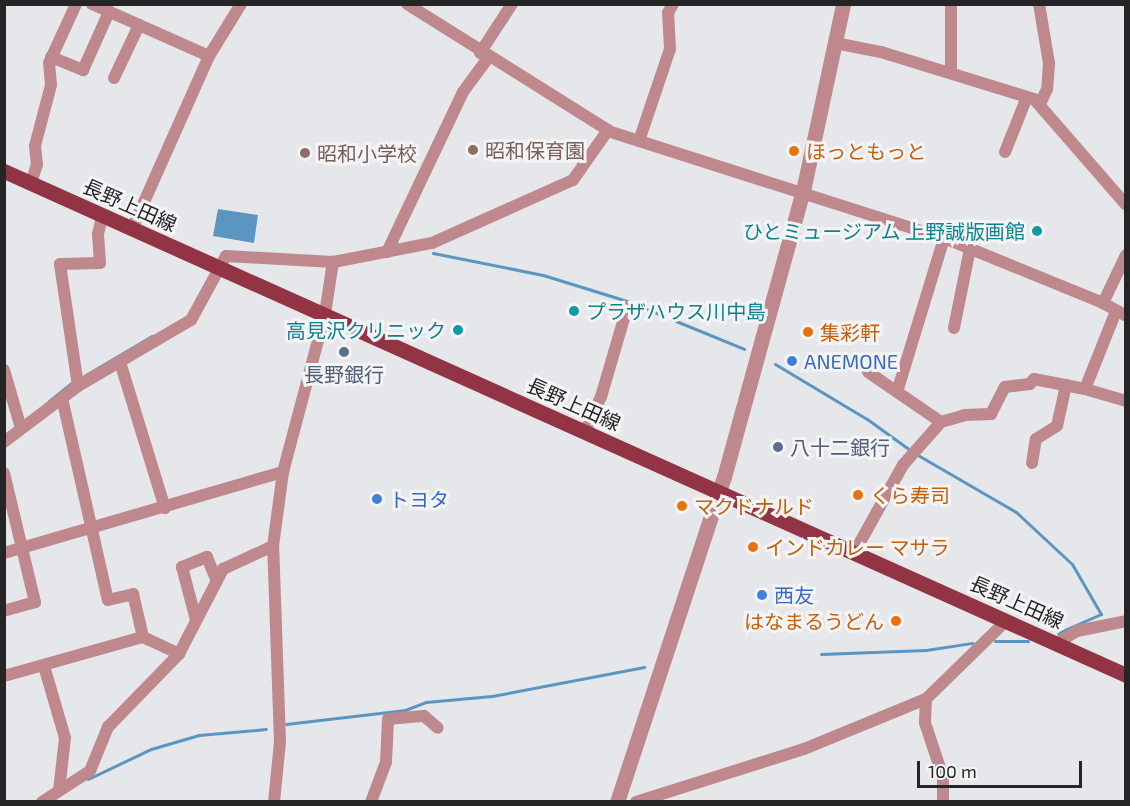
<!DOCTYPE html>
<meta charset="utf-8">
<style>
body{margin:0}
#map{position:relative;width:1130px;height:806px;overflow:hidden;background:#e6e7ea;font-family:"Exo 2","Noto Sans JP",sans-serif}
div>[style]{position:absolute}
.water>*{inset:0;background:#5a96c1}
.stream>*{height:3px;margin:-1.5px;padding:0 1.5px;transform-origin:1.5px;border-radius:1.5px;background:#5a96c1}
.minor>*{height:12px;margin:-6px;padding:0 6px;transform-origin:6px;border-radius:6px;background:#bf888d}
.tertiary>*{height:15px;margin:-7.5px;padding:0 7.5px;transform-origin:7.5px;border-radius:7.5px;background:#bf888d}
.primary>*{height:15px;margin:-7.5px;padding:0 7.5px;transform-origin:7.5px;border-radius:7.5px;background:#933444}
.dots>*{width:16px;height:16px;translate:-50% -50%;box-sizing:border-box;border:3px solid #f4f4f7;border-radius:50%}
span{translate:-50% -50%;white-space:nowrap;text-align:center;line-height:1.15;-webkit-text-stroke:6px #f4f4f7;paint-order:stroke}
.education-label{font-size:20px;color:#785e54}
.left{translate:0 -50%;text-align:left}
.food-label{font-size:20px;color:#c56008}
.right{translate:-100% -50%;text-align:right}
.street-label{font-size:20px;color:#252526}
.culture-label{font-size:20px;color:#0d838f}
.shop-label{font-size:20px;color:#366cbe}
.service-label{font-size:20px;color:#4e5e75}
.frame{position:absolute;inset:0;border:6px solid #252526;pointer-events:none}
.scale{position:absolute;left:917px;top:761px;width:165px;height:27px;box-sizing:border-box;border:3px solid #252526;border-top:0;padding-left:8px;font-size:18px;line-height:21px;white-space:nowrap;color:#252526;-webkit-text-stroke:4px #f4f4f7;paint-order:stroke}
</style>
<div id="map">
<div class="water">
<i style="clip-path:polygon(218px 209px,258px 215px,254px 243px,213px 236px)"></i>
</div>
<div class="stream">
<i style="left:433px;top:253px;width:112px;rotate:11.3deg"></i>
<i style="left:543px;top:275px;width:88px;rotate:17.2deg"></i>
<i style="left:636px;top:304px;width:27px;rotate:24deg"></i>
<i style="left:671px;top:319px;width:79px;rotate:22.3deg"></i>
<i style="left:775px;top:364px;width:107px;rotate:30.9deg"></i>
<i style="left:867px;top:419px;width:53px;rotate:35.8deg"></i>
<i style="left:84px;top:376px;width:79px;rotate:-30.5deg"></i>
<i style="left:49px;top:401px;width:28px;rotate:-39deg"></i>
<i style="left:916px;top:454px;width:116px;rotate:30.1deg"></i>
<i style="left:1016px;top:512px;width:76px;rotate:42.9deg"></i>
<i style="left:1072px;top:564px;width:58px;rotate:59.9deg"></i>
<i style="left:1101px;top:614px;width:47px;rotate:156.2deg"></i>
<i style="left:995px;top:641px;width:33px"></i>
<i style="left:821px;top:654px;width:105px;rotate:-2.2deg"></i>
<i style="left:926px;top:650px;width:47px;rotate:-8.7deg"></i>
<i style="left:286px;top:724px;width:120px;rotate:-6.7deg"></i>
<i style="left:405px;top:710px;width:22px;rotate:-21deg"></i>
<i style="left:426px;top:702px;width:66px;rotate:-5.2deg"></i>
<i style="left:492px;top:696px;width:155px;rotate:-10.8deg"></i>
<i style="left:88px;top:779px;width:70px;rotate:-25.5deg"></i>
<i style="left:151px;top:749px;width:50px;rotate:-16.3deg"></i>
<i style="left:199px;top:735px;width:67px;rotate:-5.1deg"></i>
</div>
<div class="minor">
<i style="left:92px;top:4px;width:128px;rotate:24deg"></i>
<i style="left:407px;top:4px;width:241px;rotate:32.1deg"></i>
<i style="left:611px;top:132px;width:349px;rotate:17.7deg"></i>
<i style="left:944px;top:238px;width:172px;rotate:22.2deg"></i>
<i style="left:1103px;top:303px;width:26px;rotate:29deg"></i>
<i style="left:951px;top:4px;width:68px;rotate:90deg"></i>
<i style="left:1039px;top:4px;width:60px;rotate:80.4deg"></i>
<i style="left:1049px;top:63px;width:26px;rotate:94deg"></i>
<i style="left:1047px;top:89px;width:17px;rotate:115deg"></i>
<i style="left:835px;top:43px;width:47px;rotate:11.1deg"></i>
<i style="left:881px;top:52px;width:160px;rotate:17.1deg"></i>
<i style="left:1034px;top:99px;width:140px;rotate:49deg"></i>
<i style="left:480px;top:53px;width:59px;rotate:-56.9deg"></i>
<i style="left:51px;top:57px;width:35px;rotate:22deg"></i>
<i style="left:83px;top:70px;width:64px;rotate:-65.9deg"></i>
<i style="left:114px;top:78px;width:59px;rotate:-64.7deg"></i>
<i style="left:639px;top:141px;width:97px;rotate:-71.4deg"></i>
<i style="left:670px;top:49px;width:36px;rotate:-93deg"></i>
<i style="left:668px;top:13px;width:10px;rotate:-61deg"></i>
<i style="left:1005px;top:152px;width:59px;rotate:-68.2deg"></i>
<i style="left:31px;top:183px;width:19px;rotate:-72deg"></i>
<i style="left:37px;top:165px;width:19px;rotate:-96deg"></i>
<i style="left:35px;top:146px;width:63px;rotate:-75.3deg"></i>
<i style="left:51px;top:85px;width:22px;rotate:-95deg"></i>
<i style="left:49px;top:63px;width:65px;rotate:-65.4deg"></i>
<i style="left:132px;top:229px;width:189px;rotate:-66deg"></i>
<i style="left:209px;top:56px;width:61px;rotate:-58.4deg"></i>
<i style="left:387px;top:252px;width:177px;rotate:-64.6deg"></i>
<i style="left:463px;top:92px;width:42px;rotate:-53.7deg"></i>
<i style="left:1103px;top:303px;width:53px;rotate:-64.4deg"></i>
<i style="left:954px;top:328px;width:81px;rotate:-78.6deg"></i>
<i style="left:120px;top:362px;width:153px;rotate:72.9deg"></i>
<i style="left:4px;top:370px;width:60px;rotate:73.7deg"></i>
<i style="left:868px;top:372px;width:88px;rotate:34.4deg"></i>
<i style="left:78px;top:386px;width:123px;rotate:-98.4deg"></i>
<i style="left:60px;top:264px;width:40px;rotate:-1.4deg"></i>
<i style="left:100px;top:263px;width:29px;rotate:-94deg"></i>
<i style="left:98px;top:234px;width:18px;rotate:-77deg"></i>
<i style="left:1085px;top:389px;width:43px;rotate:16.3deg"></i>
<i style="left:897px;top:392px;width:161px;rotate:-73deg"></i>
<i style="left:62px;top:398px;width:207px;rotate:77.2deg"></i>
<i style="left:108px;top:600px;width:26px;rotate:-13deg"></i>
<i style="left:133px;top:594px;width:44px;rotate:76.9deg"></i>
<i style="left:585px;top:431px;width:38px;rotate:-65deg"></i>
<i style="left:601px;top:397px;width:93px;rotate:-73.7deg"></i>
<i style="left:4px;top:442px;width:93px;rotate:-37.1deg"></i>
<i style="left:78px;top:386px;width:131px;rotate:-30.3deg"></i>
<i style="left:191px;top:320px;width:73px;rotate:-61.3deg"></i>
<i style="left:226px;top:256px;width:107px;rotate:3.2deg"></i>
<i style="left:333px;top:262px;width:101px;rotate:-10.9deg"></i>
<i style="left:432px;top:243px;width:154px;rotate:-24.1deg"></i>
<i style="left:573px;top:180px;width:61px;rotate:-55deg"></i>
<i style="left:1032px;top:463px;width:24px;rotate:-81deg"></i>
<i style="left:1036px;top:439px;width:25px;rotate:-32deg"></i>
<i style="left:1057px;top:426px;width:42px;rotate:-77.6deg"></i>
<i style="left:4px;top:473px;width:133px;rotate:76.5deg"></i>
<i style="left:35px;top:602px;width:32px;rotate:164deg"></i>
<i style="left:4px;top:553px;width:291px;rotate:-16.2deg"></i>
<i style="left:854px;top:553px;width:101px;rotate:-60.9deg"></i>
<i style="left:903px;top:465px;width:57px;rotate:-48.5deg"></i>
<i style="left:941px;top:422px;width:25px;rotate:-16deg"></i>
<i style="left:965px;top:415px;width:26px;rotate:-2deg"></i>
<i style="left:991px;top:414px;width:30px;rotate:-63deg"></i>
<i style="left:1005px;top:387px;width:25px;rotate:-7deg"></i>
<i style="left:1030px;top:384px;width:6px;rotate:-51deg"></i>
<i style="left:1034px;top:379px;width:52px;rotate:11.1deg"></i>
<i style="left:1085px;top:389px;width:84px;rotate:-68.3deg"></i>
<i style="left:196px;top:620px;width:55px;rotate:-104.8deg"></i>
<i style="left:182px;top:567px;width:27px;rotate:-22deg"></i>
<i style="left:207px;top:557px;width:24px;rotate:68deg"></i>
<i style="left:1057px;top:643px;width:23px;rotate:-31deg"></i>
<i style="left:1077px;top:631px;width:50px;rotate:-11.5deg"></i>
<i style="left:44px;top:666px;width:75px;rotate:73.7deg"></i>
<i style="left:65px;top:738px;width:53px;rotate:96.5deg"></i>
<i style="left:4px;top:676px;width:144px;rotate:-15.7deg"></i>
<i style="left:143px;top:637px;width:40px;rotate:25deg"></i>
<i style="left:42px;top:802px;width:57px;rotate:-32.9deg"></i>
<i style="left:90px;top:771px;width:48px;rotate:-67.8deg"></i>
<i style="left:108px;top:727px;width:102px;rotate:-45.8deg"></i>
<i style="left:179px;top:654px;width:96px;rotate:-62.6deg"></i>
<i style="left:223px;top:569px;width:55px;rotate:-24.7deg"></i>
<i style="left:274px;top:802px;width:60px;rotate:-84.3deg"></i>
<i style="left:280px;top:742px;width:196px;rotate:-92deg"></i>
<i style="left:273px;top:546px;width:75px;rotate:-82.3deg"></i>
<i style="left:283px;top:472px;width:163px;rotate:-75.1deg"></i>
<i style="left:325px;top:314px;width:53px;rotate:-81.3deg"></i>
<i style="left:371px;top:802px;width:43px;rotate:-69.4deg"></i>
<i style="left:386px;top:762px;width:43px;rotate:-87.3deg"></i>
<i style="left:388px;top:719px;width:36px;rotate:-5deg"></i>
<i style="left:424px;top:716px;width:18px;rotate:41deg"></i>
<i style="left:636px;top:802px;width:176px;rotate:-17.5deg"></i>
<i style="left:804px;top:749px;width:132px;rotate:-22.3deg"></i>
<i style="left:943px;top:802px;width:25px;rotate:-90deg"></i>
<i style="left:943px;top:777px;width:57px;rotate:-108.4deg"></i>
<i style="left:925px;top:723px;width:24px;rotate:-88deg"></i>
<i style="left:926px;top:699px;width:112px;rotate:-44.3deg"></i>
</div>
<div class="tertiary">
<i style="left:617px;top:802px;width:342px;rotate:-71.8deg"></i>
<i style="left:724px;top:477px;width:297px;rotate:-74.6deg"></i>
<i style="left:803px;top:191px;width:191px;rotate:-77.9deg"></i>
</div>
<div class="primary">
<i style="left:4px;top:171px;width:1230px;rotate:24.19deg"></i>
</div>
<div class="dots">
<i style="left:473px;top:150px;background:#8d6e63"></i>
<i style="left:794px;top:151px;background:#e8710a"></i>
<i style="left:305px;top:153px;background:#8d6e63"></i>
<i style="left:1037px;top:231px;background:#0f9aa8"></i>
<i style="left:574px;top:311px;background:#0f9aa8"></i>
<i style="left:458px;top:330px;background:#0f9aa8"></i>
<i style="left:808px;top:332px;background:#e8710a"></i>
<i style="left:344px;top:352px;background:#5c6f8a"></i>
<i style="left:792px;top:361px;background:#3f7fe0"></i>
<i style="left:778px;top:447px;background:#5c6f8a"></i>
<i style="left:858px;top:495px;background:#e8710a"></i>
<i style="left:377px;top:499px;background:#3f7fe0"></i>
<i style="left:682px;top:506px;background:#e8710a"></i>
<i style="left:753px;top:547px;background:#e8710a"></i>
<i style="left:762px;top:595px;background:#3f7fe0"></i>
<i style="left:896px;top:621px;background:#e8710a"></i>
</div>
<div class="education-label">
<span class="left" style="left:485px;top:150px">昭和保育園</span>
<span class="left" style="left:317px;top:153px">昭和小学校</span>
</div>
<div class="food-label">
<span class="left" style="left:806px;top:151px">ほっともっと</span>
<span class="left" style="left:820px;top:332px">集彩軒</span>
<span class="left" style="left:870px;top:495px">くら寿司</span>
<span class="left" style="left:694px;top:506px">マクドナルド</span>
<span class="left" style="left:765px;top:547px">インドカレー マサラ</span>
<span class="right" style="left:884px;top:621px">はなまるうどん</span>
</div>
<div class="street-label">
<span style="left:130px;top:205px;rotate:24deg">長野上田線</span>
<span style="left:574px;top:404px;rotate:24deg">長野上田線</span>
<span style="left:1017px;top:602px;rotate:24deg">長野上田線</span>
</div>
<div class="culture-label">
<span class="right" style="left:1025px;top:231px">ひとミュージアム 上野誠版画館</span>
<span class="left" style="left:586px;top:311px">プラザハウス川中島</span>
<span class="right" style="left:446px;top:330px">高見沢クリニック</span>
</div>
<div class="shop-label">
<span class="left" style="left:804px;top:361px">ANEMONE</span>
<span class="left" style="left:389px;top:499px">トヨタ</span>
<span class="left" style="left:774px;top:595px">西友</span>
</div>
<div class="service-label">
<span style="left:344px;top:374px">長野銀行</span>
<span class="left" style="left:790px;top:447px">八十二銀行</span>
</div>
<div class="frame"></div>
<div class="scale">100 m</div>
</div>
